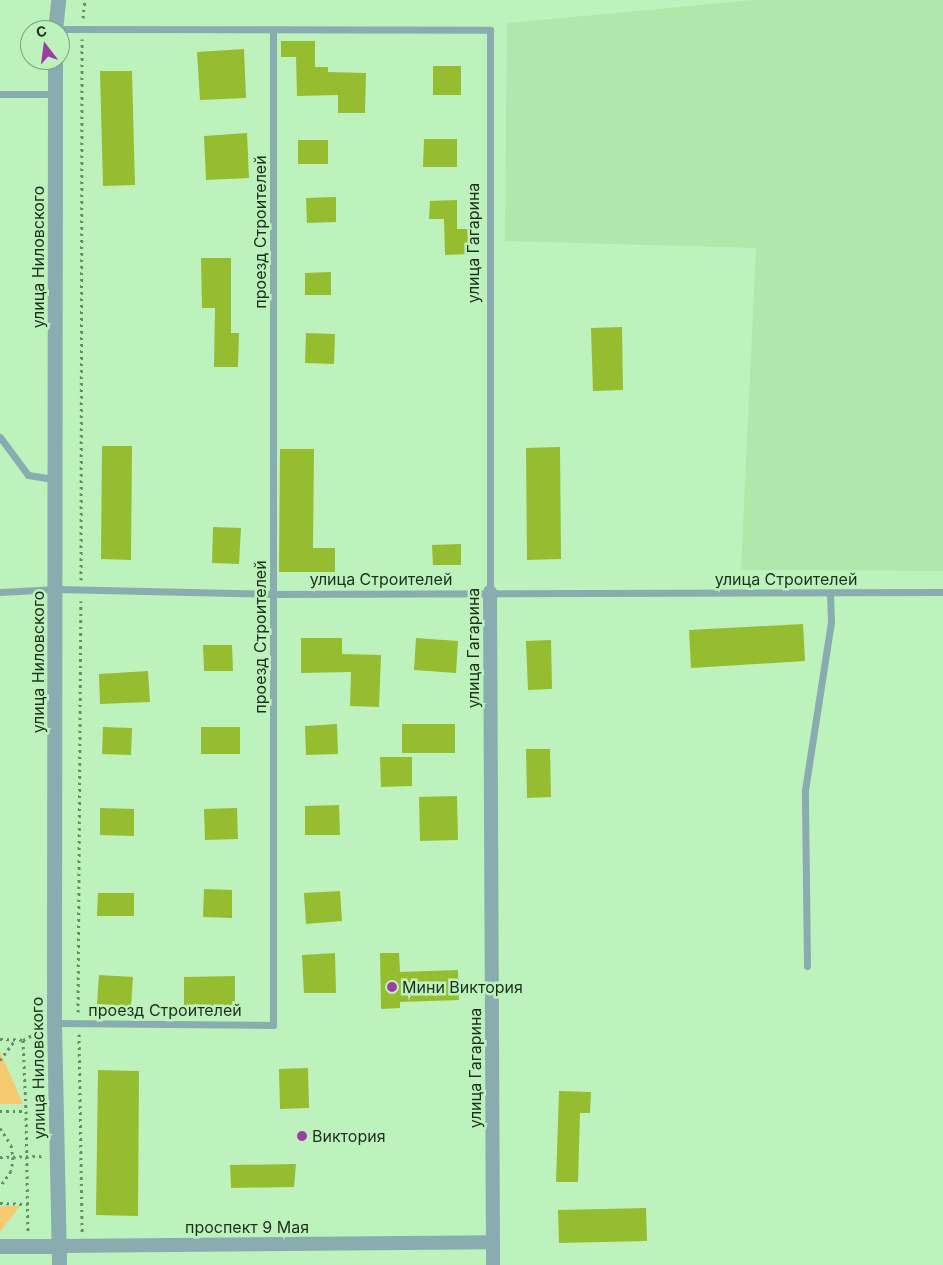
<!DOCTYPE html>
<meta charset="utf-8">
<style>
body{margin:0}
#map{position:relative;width:943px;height:1265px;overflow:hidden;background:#bef2bd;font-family:Inter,sans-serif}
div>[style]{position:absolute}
.built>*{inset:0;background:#afe7ad}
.green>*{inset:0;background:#f5ca70}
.building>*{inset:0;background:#96bc30}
.path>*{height:3px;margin-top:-1.5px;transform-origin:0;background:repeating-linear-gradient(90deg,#688b68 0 2.5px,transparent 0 6.5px)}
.service>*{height:7px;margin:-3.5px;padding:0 3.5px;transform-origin:3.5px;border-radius:3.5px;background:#88acb0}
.minor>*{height:14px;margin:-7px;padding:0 7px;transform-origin:7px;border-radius:7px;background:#88acb0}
.tertiary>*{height:15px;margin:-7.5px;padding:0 7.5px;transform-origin:7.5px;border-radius:7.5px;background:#88acb0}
.dots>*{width:14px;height:14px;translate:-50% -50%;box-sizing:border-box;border:2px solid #bef2bd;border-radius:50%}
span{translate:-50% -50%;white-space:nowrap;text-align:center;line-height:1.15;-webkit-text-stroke:5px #bef2bd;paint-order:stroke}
.street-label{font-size:16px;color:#1c301c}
.poi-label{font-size:16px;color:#1c301c}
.left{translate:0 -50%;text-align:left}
.north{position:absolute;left:20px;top:20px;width:50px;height:50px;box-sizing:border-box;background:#bef2bd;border:1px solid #7da47d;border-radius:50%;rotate:345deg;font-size:14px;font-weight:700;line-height:20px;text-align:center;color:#1c301c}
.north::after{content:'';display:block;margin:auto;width:18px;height:22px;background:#9c3da5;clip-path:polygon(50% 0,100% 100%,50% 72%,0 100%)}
</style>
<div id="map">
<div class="built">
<i style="clip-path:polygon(753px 0,943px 0,943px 571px,741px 570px,756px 248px,505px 241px,507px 23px)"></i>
</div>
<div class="green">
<i style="clip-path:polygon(0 1051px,23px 1104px,0 1104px)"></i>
<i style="clip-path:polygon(0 1206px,20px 1206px,0 1232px)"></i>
</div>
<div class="building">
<i style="clip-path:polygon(281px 41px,315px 41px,315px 67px,328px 67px,328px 72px,366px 73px,365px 113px,338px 113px,338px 95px,297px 96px,296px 57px,281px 57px)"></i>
<i style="clip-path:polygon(244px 49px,246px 98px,200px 100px,197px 52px)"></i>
<i style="clip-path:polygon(433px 66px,461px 66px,461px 95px,433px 95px)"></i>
<i style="clip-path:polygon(100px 71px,132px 71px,135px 185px,103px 186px)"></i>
<i style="clip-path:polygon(247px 133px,249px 178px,206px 180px,204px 136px)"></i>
<i style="clip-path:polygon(424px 139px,457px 139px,457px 167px,423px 167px)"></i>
<i style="clip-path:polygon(298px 140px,328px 140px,328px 164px,298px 164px)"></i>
<i style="clip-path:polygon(336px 197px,336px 222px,307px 223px,306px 198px)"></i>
<i style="clip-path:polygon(457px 200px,457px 229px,471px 229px,471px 254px,445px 255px,444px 219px,429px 219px,430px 201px)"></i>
<i style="clip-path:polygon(201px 258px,231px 258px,231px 333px,239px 333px,238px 367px,214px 367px,215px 308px,202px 308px)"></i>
<i style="clip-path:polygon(331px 272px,331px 295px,305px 295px,305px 273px)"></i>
<i style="clip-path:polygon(622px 327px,623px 390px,593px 391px,591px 328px)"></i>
<i style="clip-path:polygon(306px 333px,335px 334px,334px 364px,305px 363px)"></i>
<i style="clip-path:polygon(102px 446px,132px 446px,131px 560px,101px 559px)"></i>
<i style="clip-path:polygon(560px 447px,561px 559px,527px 560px,526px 448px)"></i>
<i style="clip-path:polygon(280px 449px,314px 449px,313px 548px,335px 548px,335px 572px,279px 572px)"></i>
<i style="clip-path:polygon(213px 527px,241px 528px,239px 564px,212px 563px)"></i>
<i style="clip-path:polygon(461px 544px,461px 565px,433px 565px,432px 545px)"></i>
<i style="clip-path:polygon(803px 624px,805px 661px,691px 668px,689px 630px)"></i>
<i style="clip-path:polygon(301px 638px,342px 638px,342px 654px,381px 655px,379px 707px,350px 706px,351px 672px,301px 673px)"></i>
<i style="clip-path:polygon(416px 638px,458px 641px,456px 673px,414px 670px)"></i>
<i style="clip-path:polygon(551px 640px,552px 689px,528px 690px,526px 641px)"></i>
<i style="clip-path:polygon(203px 645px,232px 645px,233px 671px,204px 671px)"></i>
<i style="clip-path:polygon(148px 671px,150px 702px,100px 704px,99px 674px)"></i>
<i style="clip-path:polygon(337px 724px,338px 754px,306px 755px,305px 726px)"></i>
<i style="clip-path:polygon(402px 724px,455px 724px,455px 753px,402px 753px)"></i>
<i style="clip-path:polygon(103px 727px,132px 728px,131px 755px,102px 754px)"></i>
<i style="clip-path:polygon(201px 727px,240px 727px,240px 754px,201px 754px)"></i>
<i style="clip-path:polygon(526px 749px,550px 749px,551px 797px,527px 798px)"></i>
<i style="clip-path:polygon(380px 757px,412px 757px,412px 786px,381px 787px)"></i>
<i style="clip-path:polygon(457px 796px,458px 840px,420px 841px,419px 797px)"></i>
<i style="clip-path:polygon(339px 805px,340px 835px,305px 835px,305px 806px)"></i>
<i style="clip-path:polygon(100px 808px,134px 809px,134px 836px,100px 835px)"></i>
<i style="clip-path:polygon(237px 808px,238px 839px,205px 840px,204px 809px)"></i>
<i style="clip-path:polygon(204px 889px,232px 890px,232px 918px,203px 917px)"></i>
<i style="clip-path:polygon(340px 891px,342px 921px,306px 924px,304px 893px)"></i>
<i style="clip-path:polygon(98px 893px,134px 893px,134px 916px,97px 916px)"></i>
<i style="clip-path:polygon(335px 953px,336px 993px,304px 993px,302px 955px)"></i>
<i style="clip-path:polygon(380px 953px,399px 953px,400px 972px,458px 970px,459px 1000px,400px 1002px,400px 1008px,381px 1009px)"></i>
<i style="clip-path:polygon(99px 975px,133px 977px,131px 1006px,97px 1004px)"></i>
<i style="clip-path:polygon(235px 976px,235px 1006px,184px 1007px,184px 977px)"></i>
<i style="clip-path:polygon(308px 1068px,309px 1108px,280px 1109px,279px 1069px)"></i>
<i style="clip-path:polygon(98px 1070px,139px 1071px,138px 1216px,96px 1215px)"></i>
<i style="clip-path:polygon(559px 1091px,591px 1092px,590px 1113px,580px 1113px,578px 1182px,556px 1182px)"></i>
<i style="clip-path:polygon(296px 1164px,294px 1187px,231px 1188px,230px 1165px)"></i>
<i style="clip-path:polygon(646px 1208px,647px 1241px,559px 1243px,558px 1210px)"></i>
</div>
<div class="path">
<i style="left:83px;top:18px;width:18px;rotate:-84deg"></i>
<i style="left:81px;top:580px;width:541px;rotate:-89.89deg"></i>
<i style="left:78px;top:1012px;width:411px;rotate:-89.6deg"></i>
<i style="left:79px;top:1034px;width:198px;rotate:89.1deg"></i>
<i style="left:0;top:1039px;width:23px;rotate:2deg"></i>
<i style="left:23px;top:1040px;width:19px;rotate:-28deg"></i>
<i style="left:23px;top:1040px;width:71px;rotate:87.6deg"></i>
<i style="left:0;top:1060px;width:26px;rotate:-53deg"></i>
<i style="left:0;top:1111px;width:26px"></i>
<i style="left:26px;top:1111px;width:121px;rotate:89.1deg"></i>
<i style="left:0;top:1128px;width:20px;rotate:57deg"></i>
<i style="left:11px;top:1145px;width:12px;rotate:81deg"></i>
<i style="left:13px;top:1157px;width:14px;rotate:98deg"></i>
<i style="left:11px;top:1171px;width:19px;rotate:125deg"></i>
<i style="left:0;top:1157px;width:42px;rotate:-1.4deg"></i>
<i style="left:0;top:1203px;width:28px;rotate:2deg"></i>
</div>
<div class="service">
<i style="left:55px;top:29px;width:435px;rotate:0.1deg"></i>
<i style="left:490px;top:30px;width:562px;rotate:90deg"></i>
<i style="left:0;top:94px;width:55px"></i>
<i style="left:0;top:437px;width:47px;rotate:53.6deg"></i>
<i style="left:28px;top:475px;width:26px;rotate:9deg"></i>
<i style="left:0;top:592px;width:57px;rotate:-3deg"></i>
<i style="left:57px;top:589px;width:217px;rotate:1.3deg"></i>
<i style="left:274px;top:594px;width:669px;rotate:-0.17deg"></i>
<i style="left:807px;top:966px;width:176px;rotate:-90.7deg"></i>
<i style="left:805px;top:790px;width:170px;rotate:-81.2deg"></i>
<i style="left:831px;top:622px;width:29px;rotate:-92deg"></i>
<i style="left:54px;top:1023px;width:219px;rotate:0.5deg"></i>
<i style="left:273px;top:1025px;width:994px;rotate:-90deg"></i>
</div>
<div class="minor">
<i style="left:490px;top:592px;width:673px;rotate:89.74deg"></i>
<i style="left:60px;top:1246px;width:433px;rotate:-0.5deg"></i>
</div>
<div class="tertiary">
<i style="left:55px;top:30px;width:30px;rotate:-84deg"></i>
<i style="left:55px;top:60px;width:963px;rotate:90.06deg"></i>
<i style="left:54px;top:1023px;width:242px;rotate:88.8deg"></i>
<i style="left:0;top:1246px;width:60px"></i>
</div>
<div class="dots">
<i style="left:392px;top:987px;background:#9c3da5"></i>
<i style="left:302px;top:1136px;background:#9c3da5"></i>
</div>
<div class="street-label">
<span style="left:260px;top:232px;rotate:-90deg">проезд Строителей</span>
<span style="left:473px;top:243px;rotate:-90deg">улица Гагарина</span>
<span style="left:38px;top:257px;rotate:-90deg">улица Ниловского</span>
<span style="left:381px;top:579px">улица Строителей</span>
<span style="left:786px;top:579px">улица Строителей</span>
<span style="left:260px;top:637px;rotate:-90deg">проезд Строителей</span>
<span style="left:473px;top:648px;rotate:-90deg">улица Гагарина</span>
<span style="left:38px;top:662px;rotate:-90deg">улица Ниловского</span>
<span style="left:165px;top:1010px">проезд Строителей</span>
<span style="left:38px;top:1068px;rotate:-91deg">улица Ниловского</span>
<span style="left:475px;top:1068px;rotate:-90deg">улица Гагарина</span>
<span style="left:247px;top:1227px">проспект 9 Мая</span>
</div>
<div class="poi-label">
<span class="left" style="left:402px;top:987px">Мини Виктория</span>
<span class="left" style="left:312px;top:1136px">Виктория</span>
</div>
<div class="north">С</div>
</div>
